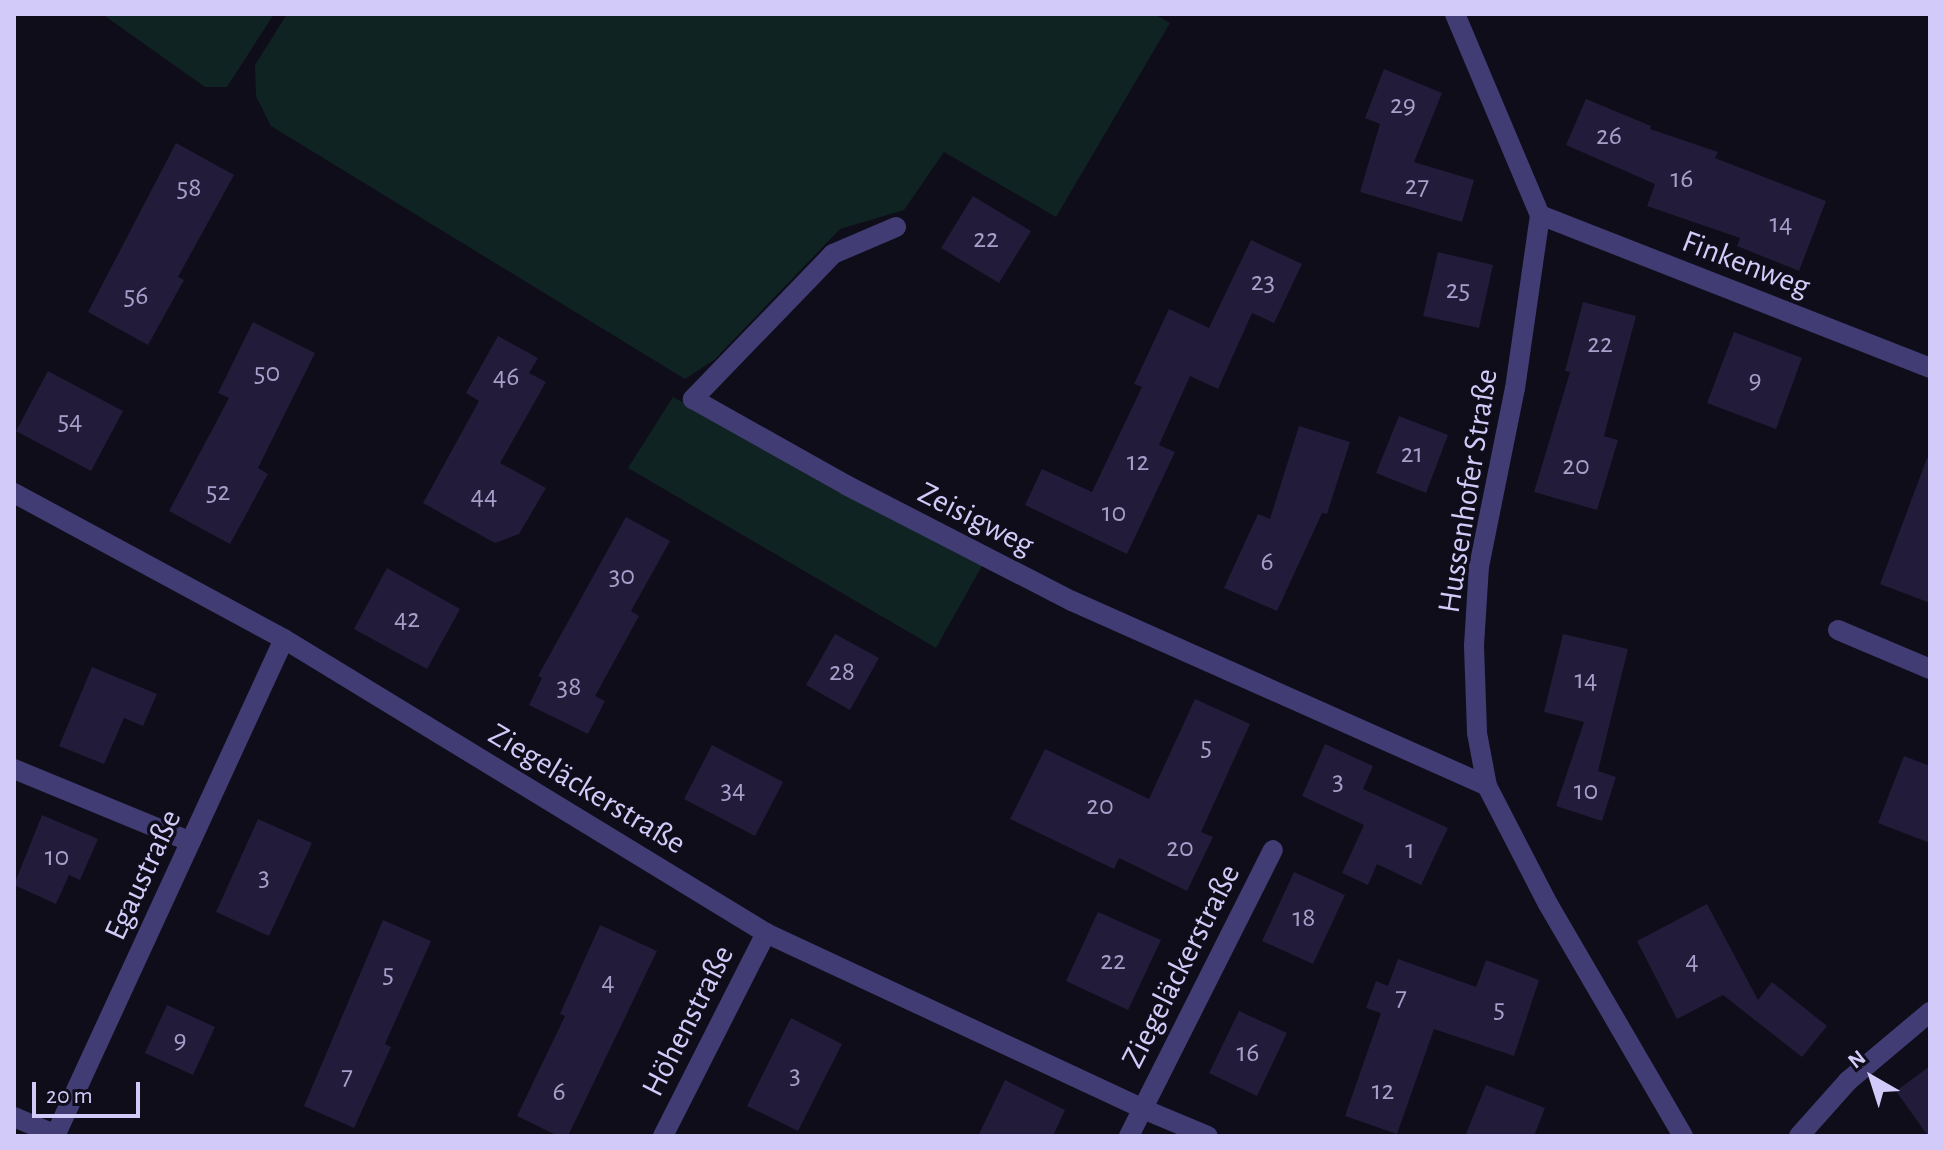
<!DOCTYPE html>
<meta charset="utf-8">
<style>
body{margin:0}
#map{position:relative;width:1944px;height:1150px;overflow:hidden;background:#0f0d1a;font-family:"Alegreya Sans",sans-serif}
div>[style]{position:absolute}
.green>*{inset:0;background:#102323}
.building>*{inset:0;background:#221b39}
.minor>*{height:20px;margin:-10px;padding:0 10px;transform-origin:10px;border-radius:10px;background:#413c74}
span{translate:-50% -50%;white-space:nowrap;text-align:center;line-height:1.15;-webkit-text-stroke:7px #0f0d1a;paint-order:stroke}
.number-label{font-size:28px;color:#a69fc9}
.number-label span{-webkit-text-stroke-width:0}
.street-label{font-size:32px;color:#d2cbf9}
.frame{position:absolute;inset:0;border:16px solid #d2cbf9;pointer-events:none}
.north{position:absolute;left:1832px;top:1038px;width:80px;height:80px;-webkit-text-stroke:6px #0f0d1a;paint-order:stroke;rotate:321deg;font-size:22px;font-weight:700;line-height:32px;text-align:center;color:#d2cbf9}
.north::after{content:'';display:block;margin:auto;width:28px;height:36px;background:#d2cbf9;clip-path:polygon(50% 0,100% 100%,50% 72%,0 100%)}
.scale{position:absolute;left:32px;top:1082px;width:108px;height:36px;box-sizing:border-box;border:4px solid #d2cbf9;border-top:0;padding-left:10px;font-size:24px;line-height:28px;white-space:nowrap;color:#d2cbf9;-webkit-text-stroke:6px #0f0d1a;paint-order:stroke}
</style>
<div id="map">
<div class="green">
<i style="clip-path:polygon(102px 14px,274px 14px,227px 87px,205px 87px)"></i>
<i style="clip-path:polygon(287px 14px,1154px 14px,1170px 23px,1056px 217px,944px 152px,904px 210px,840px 229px,714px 360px,685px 379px,271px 126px,256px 96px,255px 65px)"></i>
<i style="clip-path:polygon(673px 397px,983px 564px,936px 648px,628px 468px)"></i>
</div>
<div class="building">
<i style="clip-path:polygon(1384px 69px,1442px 93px,1414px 162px,1474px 180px,1462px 222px,1360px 192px,1380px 124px,1365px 118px)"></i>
<i style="clip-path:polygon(1586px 99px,1651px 126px,1650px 129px,1718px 152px,1715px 158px,1826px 201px,1799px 271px,1737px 246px,1740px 238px,1647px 206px,1655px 184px,1566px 145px)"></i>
<i style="clip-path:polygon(176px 143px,234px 175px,178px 277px,184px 280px,148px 345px,88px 312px)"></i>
<i style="clip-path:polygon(973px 196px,1031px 231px,999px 283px,941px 248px)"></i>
<i style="clip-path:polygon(1251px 240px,1302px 264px,1274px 323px,1252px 313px,1218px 389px,1190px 376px,1159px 445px,1175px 452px,1127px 554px,1025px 505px,1042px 469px,1092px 492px,1142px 387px,1134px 384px,1169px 309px,1209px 328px)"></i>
<i style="clip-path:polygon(1438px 252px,1493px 265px,1479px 328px,1423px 316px)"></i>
<i style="clip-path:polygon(1583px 302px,1636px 316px,1604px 436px,1618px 440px,1597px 510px,1534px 492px,1570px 372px,1565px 371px)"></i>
<i style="clip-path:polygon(253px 322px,315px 353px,258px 468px,268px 474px,230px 544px,169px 511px,229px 398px,218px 393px)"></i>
<i style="clip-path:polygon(1734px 332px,1802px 358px,1776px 429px,1707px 403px)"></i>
<i style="clip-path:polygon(498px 336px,538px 358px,529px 373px,546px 382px,500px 463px,546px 488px,519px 534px,495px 543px,423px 503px,479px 401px,466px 393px)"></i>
<i style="clip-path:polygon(48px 371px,123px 411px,91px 471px,16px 431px)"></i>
<i style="clip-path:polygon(1399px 416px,1448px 435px,1426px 493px,1376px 473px)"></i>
<i style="clip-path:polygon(1299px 426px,1350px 442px,1327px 514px,1322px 513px,1277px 611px,1224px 588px,1258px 514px,1270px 519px)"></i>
<i style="clip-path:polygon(1927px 458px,1930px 458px,1930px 603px,1880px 584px)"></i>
<i style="clip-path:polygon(626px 517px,670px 541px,631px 611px,639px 616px,595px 696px,605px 701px,588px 734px,529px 705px,542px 678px,538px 676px)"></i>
<i style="clip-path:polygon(387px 568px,460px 609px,427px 669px,354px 629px)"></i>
<i style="clip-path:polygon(835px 634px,879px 658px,850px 710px,806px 685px)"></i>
<i style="clip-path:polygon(1563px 634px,1628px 649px,1598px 771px,1616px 777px,1602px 821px,1556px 806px,1584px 722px,1544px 712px)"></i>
<i style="clip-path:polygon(92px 667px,157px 694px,143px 726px,124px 718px,104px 764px,59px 746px)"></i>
<i style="clip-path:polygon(1195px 699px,1250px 724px,1201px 832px,1213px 837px,1187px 891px,1119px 858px,1114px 869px,1010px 819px,1045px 749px,1149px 799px)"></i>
<i style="clip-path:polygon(1325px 744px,1373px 766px,1363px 789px,1448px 828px,1421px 885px,1377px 864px,1368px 885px,1342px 873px,1364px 825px,1302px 796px)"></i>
<i style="clip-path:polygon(712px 745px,783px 782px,755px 836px,684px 799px)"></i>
<i style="clip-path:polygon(1904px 756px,1930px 766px,1930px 843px,1878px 823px)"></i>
<i style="clip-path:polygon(42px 815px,98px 839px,80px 880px,69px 875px,56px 904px,14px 885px)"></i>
<i style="clip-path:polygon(258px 819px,312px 843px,269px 936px,216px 912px)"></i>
<i style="clip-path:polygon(1294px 872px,1345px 895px,1313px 964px,1262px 941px)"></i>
<i style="clip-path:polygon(1707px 904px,1758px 1000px,1772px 982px,1827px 1026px,1802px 1057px,1723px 995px,1677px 1019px,1637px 941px)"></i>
<i style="clip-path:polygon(1098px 912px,1161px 940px,1128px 1010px,1066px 981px)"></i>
<i style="clip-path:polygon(383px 920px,431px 941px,385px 1044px,391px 1047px,354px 1128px,304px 1106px)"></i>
<i style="clip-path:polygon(600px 925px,657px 951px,568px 1136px,558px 1136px,517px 1116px,565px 1016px,560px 1014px)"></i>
<i style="clip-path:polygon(1398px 959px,1476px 987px,1486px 960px,1539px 980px,1514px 1056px,1434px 1029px,1397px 1134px,1345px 1116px,1381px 1013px,1366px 1008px,1376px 981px,1388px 986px)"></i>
<i style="clip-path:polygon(167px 1005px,215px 1027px,193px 1075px,145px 1053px)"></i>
<i style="clip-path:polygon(1239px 1011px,1287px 1033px,1257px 1096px,1209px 1073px)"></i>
<i style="clip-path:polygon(791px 1018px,842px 1044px,798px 1131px,747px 1106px)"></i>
<i style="clip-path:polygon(1930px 1066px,1930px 1136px,1928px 1136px,1896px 1091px)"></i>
<i style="clip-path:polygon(1005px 1080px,1065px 1110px,1053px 1136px,978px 1136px)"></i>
<i style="clip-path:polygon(1486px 1085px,1545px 1108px,1534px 1136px,1465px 1136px)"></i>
</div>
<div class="minor">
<i style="left:1455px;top:14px;width:218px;rotate:67.1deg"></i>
<i style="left:1540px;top:215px;width:175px;rotate:98.2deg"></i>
<i style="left:1515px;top:388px;width:182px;rotate:101.4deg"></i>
<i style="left:1479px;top:566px;width:80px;rotate:93.6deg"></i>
<i style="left:1474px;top:646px;width:87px;rotate:88deg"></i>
<i style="left:1477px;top:733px;width:54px;rotate:79.3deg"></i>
<i style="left:1487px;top:786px;width:133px;rotate:62.7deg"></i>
<i style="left:1548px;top:904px;width:268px;rotate:59.8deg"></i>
<i style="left:1540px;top:215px;width:419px;rotate:21.4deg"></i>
<i style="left:896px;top:227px;width:69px;rotate:156.8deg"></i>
<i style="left:833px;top:254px;width:202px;rotate:134deg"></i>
<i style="left:693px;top:399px;width:176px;rotate:29.3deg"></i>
<i style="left:846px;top:485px;width:254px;rotate:27.2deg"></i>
<i style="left:1072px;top:601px;width:454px;rotate:24deg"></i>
<i style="left:14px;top:493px;width:307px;rotate:28.4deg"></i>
<i style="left:284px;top:639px;width:565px;rotate:31.38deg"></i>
<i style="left:766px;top:933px;width:416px;rotate:25deg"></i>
<i style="left:1143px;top:1109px;width:70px;rotate:22.6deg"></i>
<i style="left:1838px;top:630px;width:100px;rotate:23deg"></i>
<i style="left:14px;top:769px;width:191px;rotate:22.4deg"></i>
<i style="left:14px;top:1117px;width:46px;rotate:23.2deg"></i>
<i style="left:55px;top:1136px;width:547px;rotate:-65.26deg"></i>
<i style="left:663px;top:1136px;width:228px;rotate:-63.1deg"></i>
<i style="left:1129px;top:1136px;width:320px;rotate:-63.3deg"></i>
<i style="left:1799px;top:1136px;width:74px;rotate:-48.3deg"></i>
<i style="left:1848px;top:1081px;width:107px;rotate:-40.1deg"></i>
</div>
<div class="number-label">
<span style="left:1403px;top:105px">29</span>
<span style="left:1609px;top:136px">26</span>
<span style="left:1682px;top:179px">16</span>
<span style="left:1417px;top:186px">27</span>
<span style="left:189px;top:188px">58</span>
<span style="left:1781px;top:224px">14</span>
<span style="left:986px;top:239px">22</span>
<span style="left:1263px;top:282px">23</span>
<span style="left:1458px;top:290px">25</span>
<span style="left:136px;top:296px">56</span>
<span style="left:1600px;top:344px">22</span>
<span style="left:267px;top:373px">50</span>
<span style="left:506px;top:377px">46</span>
<span style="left:1755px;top:380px">9</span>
<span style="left:70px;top:421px">54</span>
<span style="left:1412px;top:454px">21</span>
<span style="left:1138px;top:462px">12</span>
<span style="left:1576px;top:466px">20</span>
<span style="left:218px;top:492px">52</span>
<span style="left:484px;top:496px">44</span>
<span style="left:1114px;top:513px">10</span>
<span style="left:1267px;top:562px">6</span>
<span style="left:622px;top:576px">30</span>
<span style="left:407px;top:619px">42</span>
<span style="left:842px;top:672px">28</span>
<span style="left:1586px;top:680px">14</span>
<span style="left:569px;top:687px">38</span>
<span style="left:1206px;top:747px">5</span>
<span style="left:1338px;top:781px">3</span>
<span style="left:733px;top:790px">34</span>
<span style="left:1586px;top:791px">10</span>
<span style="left:1100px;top:806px">20</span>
<span style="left:1180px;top:848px">20</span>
<span style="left:1410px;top:850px">1</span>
<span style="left:57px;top:857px">10</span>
<span style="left:264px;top:877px">3</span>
<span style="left:1304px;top:918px">18</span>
<span style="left:1113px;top:961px">22</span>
<span style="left:1692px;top:961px">4</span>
<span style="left:388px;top:974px">5</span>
<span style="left:608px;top:982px">4</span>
<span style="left:1401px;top:997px">7</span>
<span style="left:1499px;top:1009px">5</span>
<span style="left:180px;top:1040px">9</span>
<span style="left:1248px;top:1053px">16</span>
<span style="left:795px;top:1075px">3</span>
<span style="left:347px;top:1076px">7</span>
<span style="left:1383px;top:1091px">12</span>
<span style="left:559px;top:1092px">6</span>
</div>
<div class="street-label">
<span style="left:1746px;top:264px;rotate:21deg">Finkenweg</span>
<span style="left:1468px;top:491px;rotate:-81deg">Hussenhofer Straße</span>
<span style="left:976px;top:519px;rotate:27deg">Zeisigweg</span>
<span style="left:587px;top:789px;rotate:31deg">Ziegeläckerstraße</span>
<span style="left:143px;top:875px;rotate:-65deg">Egaustraße</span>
<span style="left:1181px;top:966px;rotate:-63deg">Ziegeläckerstraße</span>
<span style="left:688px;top:1021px;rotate:-63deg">Höhenstraße</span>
</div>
<div class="frame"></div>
<div class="north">N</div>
<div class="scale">20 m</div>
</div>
